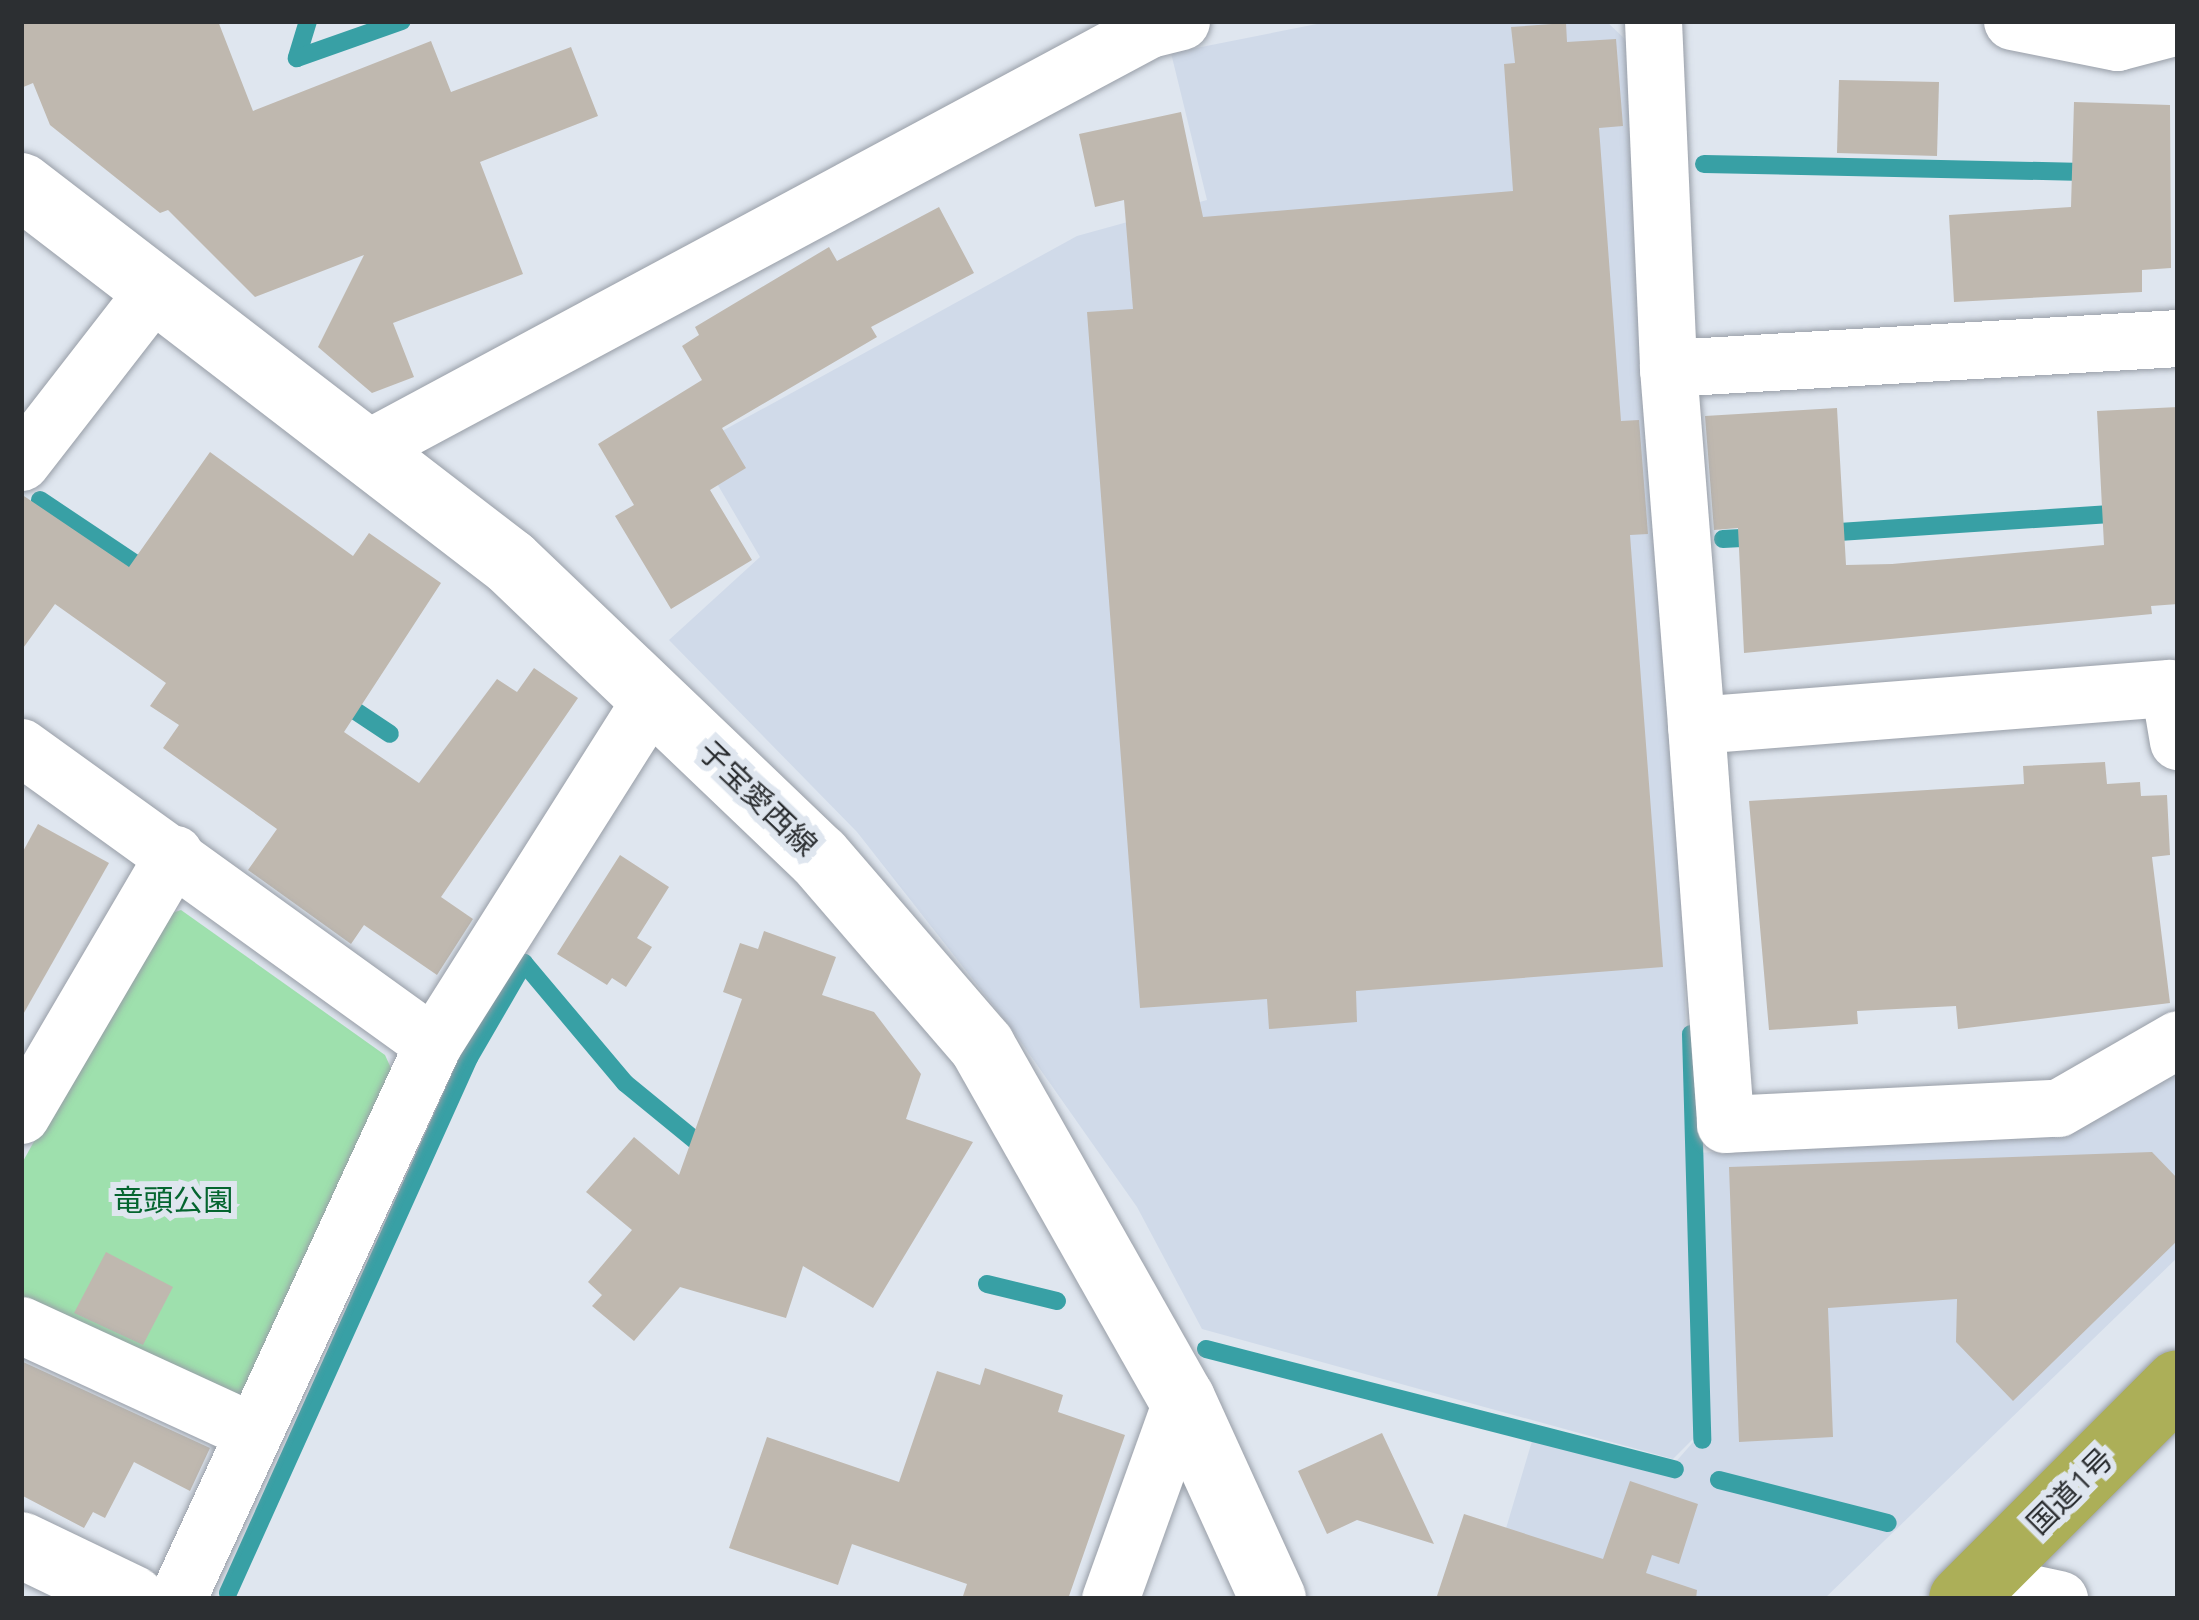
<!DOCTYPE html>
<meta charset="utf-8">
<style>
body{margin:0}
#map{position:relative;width:2199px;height:1620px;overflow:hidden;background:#dfe6ef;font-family:Ubuntu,"Noto Sans JP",sans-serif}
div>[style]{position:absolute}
.built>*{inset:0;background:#d0dae9}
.green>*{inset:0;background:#9ee0ad}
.stream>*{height:18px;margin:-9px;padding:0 9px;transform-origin:9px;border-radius:9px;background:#38a0a5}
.building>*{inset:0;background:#bfb8af}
.roads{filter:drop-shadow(0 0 3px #989ea7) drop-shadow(0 0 3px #989ea7)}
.street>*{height:57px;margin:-28.5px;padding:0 28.5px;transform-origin:28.5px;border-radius:28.5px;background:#fff}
.secondary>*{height:66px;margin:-33px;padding:0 33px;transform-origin:33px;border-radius:33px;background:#fff}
.highway>*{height:66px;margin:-33px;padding:0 33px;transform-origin:33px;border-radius:33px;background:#acaf58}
span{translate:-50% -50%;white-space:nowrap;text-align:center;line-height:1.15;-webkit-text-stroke:12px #dfe6ef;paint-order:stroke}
.street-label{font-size:30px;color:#2c2f32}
.park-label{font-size:30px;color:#04652f}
.frame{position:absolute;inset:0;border:24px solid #2c2f32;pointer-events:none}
</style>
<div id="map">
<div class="built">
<i style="clip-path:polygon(1332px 21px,1606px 21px,1628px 42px,1684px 951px,1695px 1437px,1673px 1459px,1202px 1329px,1137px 1207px,1011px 1028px,857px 832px,669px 640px,760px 557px,695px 446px,1077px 236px,1207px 200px,1171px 53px)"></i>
<i style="clip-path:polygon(2171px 1074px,2178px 1076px,2178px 1257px,1824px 1599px,1485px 1599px,1532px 1441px,1666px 1473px,1701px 1433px,1695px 1153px,2060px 1136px)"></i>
</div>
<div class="green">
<i style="clip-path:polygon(181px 910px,385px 1055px,395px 1077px,246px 1405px,21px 1307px,21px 1165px,157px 918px)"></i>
</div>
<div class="stream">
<i style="left:308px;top:21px;width:39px;rotate:107deg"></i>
<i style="left:297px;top:58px;width:111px;rotate:-19.4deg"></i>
<i style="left:1704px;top:164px;width:391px;rotate:1.2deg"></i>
<i style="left:40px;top:500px;width:135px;rotate:33.8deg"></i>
<i style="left:1824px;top:533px;width:302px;rotate:-3.8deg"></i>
<i style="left:1723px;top:539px;width:37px;rotate:-3deg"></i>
<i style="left:339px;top:700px;width:61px;rotate:33.7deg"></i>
<i style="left:1691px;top:1034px;width:406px;rotate:88.4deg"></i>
<i style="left:987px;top:1284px;width:72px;rotate:13.7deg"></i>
<i style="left:1206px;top:1349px;width:484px;rotate:14.4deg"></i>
<i style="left:1719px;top:1480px;width:174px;rotate:14.3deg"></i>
<i style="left:228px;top:1593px;width:587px;rotate:-65.75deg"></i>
<i style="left:469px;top:1058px;width:110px;rotate:-59.9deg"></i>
<i style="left:524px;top:963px;width:157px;rotate:49.9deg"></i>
<i style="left:625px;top:1083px;width:107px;rotate:39.3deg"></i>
</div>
<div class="building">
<i style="clip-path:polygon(21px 21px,218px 21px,253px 111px,431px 41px,451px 92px,571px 47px,598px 116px,480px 162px,523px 274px,393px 323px,414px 377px,372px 393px,318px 347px,364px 255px,255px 297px,168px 210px,160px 213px,50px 125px,33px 83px,21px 88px)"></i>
<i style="clip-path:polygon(1566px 23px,1567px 42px,1616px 39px,1623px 126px,1599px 128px,1621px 421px,1639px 420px,1648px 534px,1630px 535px,1663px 967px,1356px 991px,1357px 1022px,1269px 1029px,1267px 999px,1140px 1008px,1087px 312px,1133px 309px,1124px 200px,1095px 207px,1079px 134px,1181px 112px,1203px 217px,1513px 191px,1504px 64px,1515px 63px,1511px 27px)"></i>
<i style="clip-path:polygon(1839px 80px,1939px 82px,1937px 156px,1837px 153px)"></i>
<i style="clip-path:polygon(2074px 102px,2170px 105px,2171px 268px,2142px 270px,2142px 292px,1954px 302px,1949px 215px,2071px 207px)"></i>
<i style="clip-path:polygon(939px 207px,974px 273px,871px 327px,877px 337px,722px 428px,746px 468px,710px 490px,752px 560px,671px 609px,615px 516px,634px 505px,598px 444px,702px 380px,682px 346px,699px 335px,695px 327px,829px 247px,837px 261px)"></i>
<i style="clip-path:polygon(2178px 407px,2178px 604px,2151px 606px,2152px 614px,1744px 653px,1738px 528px,1714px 530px,1705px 416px,1837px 408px,1846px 565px,1892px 564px,2104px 545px,2097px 411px)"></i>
<i style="clip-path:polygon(210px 452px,353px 556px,369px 533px,441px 583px,344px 732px,419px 783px,497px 679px,517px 692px,534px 668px,578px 698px,441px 897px,473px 919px,437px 975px,364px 925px,351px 944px,248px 870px,277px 829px,163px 748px,179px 725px,150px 706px,166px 683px,55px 604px,21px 651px,21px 494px,129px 567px)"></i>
<i style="clip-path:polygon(2105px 762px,2107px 784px,2140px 782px,2141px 796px,2167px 795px,2170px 855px,2152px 857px,2170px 1003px,1958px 1029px,1956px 1006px,1857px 1011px,1858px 1024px,1769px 1030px,1749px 801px,2024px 784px,2023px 766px)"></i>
<i style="clip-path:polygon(38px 824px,109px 863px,21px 1018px,21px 855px)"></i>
<i style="clip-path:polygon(620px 855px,669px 887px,637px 938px,652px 947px,626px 987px,612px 978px,607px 985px,557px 954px)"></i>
<i style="clip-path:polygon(764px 931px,836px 957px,822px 995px,874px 1012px,921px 1074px,906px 1119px,973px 1142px,873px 1308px,803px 1266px,786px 1318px,680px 1287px,634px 1341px,592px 1306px,602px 1295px,588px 1282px,632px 1230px,586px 1192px,634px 1137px,679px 1175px,742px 999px,723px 992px,740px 943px,758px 949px)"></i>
<i style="clip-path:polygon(2152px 1152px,2178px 1179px,2178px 1240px,2013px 1401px,1956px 1342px,1957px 1299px,1828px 1308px,1833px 1437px,1739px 1442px,1729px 1167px)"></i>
<i style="clip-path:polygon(106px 1252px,173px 1287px,143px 1345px,74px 1313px)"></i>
<i style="clip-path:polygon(21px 1361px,210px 1448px,190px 1491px,134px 1462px,105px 1518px,93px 1512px,84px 1528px,21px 1495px)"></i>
<i style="clip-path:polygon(985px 1368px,1063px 1395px,1058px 1412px,1125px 1435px,1068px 1599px,962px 1599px,967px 1584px,852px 1544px,838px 1585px,729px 1548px,767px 1437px,899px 1482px,937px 1371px,980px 1385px)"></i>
<i style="clip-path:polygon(1382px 1433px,1434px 1544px,1357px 1520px,1327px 1534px,1298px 1471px)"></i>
<i style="clip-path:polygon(1630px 1481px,1698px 1504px,1679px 1564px,1652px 1555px,1646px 1573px,1697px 1590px,1696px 1599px,1436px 1599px,1464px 1514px,1603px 1559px)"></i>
</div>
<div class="roads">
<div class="street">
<i style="left:1653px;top:21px;width:347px;rotate:87.5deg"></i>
<i style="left:2012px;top:21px;width:107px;rotate:11.3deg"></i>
<i style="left:2117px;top:42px;width:63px;rotate:-14.7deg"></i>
<i style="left:2178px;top:338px;width:511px;rotate:176.63deg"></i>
<i style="left:1668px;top:368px;width:358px;rotate:85.5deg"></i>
<i style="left:1696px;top:725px;width:474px;rotate:-4.5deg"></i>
<i style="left:2169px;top:688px;width:54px;rotate:80.4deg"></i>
<i style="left:366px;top:449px;width:889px;rotate:-28.21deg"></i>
<i style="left:1149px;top:29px;width:33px;rotate:-14deg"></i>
<i style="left:21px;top:462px;width:215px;rotate:-52.2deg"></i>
<i style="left:1696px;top:725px;width:400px;rotate:85.8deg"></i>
<i style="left:1725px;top:1124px;width:333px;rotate:-2.8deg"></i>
<i style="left:2058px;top:1108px;width:138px;rotate:-29.9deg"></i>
<i style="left:21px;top:747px;width:508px;rotate:35.79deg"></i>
<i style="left:21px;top:1115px;width:303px;rotate:-59.6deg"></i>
<i style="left:21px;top:1325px;width:256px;rotate:24.7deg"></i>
<i style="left:1979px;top:1582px;width:82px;rotate:12deg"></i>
<i style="left:177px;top:1599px;width:611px;rotate:-65.24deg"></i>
<i style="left:433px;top:1044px;width:412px;rotate:-57.7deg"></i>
<i style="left:1110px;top:1599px;width:213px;rotate:-70.2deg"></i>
</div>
<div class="secondary">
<i style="left:21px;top:186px;width:617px;rotate:37.56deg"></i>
<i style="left:510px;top:562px;width:427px;rotate:43.7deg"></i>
<i style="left:819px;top:857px;width:250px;rotate:49.2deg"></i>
<i style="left:982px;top:1046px;width:406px;rotate:60.5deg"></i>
<i style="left:1182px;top:1399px;width:220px;rotate:65.5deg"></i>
<i style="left:21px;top:1545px;width:124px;rotate:25.7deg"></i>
</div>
<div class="highway">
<i style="left:1962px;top:1599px;width:305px;rotate:-45deg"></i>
</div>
</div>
<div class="street-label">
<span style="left:758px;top:798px;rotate:44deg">子宝愛西線</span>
<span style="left:2070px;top:1491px;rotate:-45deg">国道1号</span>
</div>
<div class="park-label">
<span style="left:173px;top:1200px">竜頭公園</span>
</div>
<div class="frame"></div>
</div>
